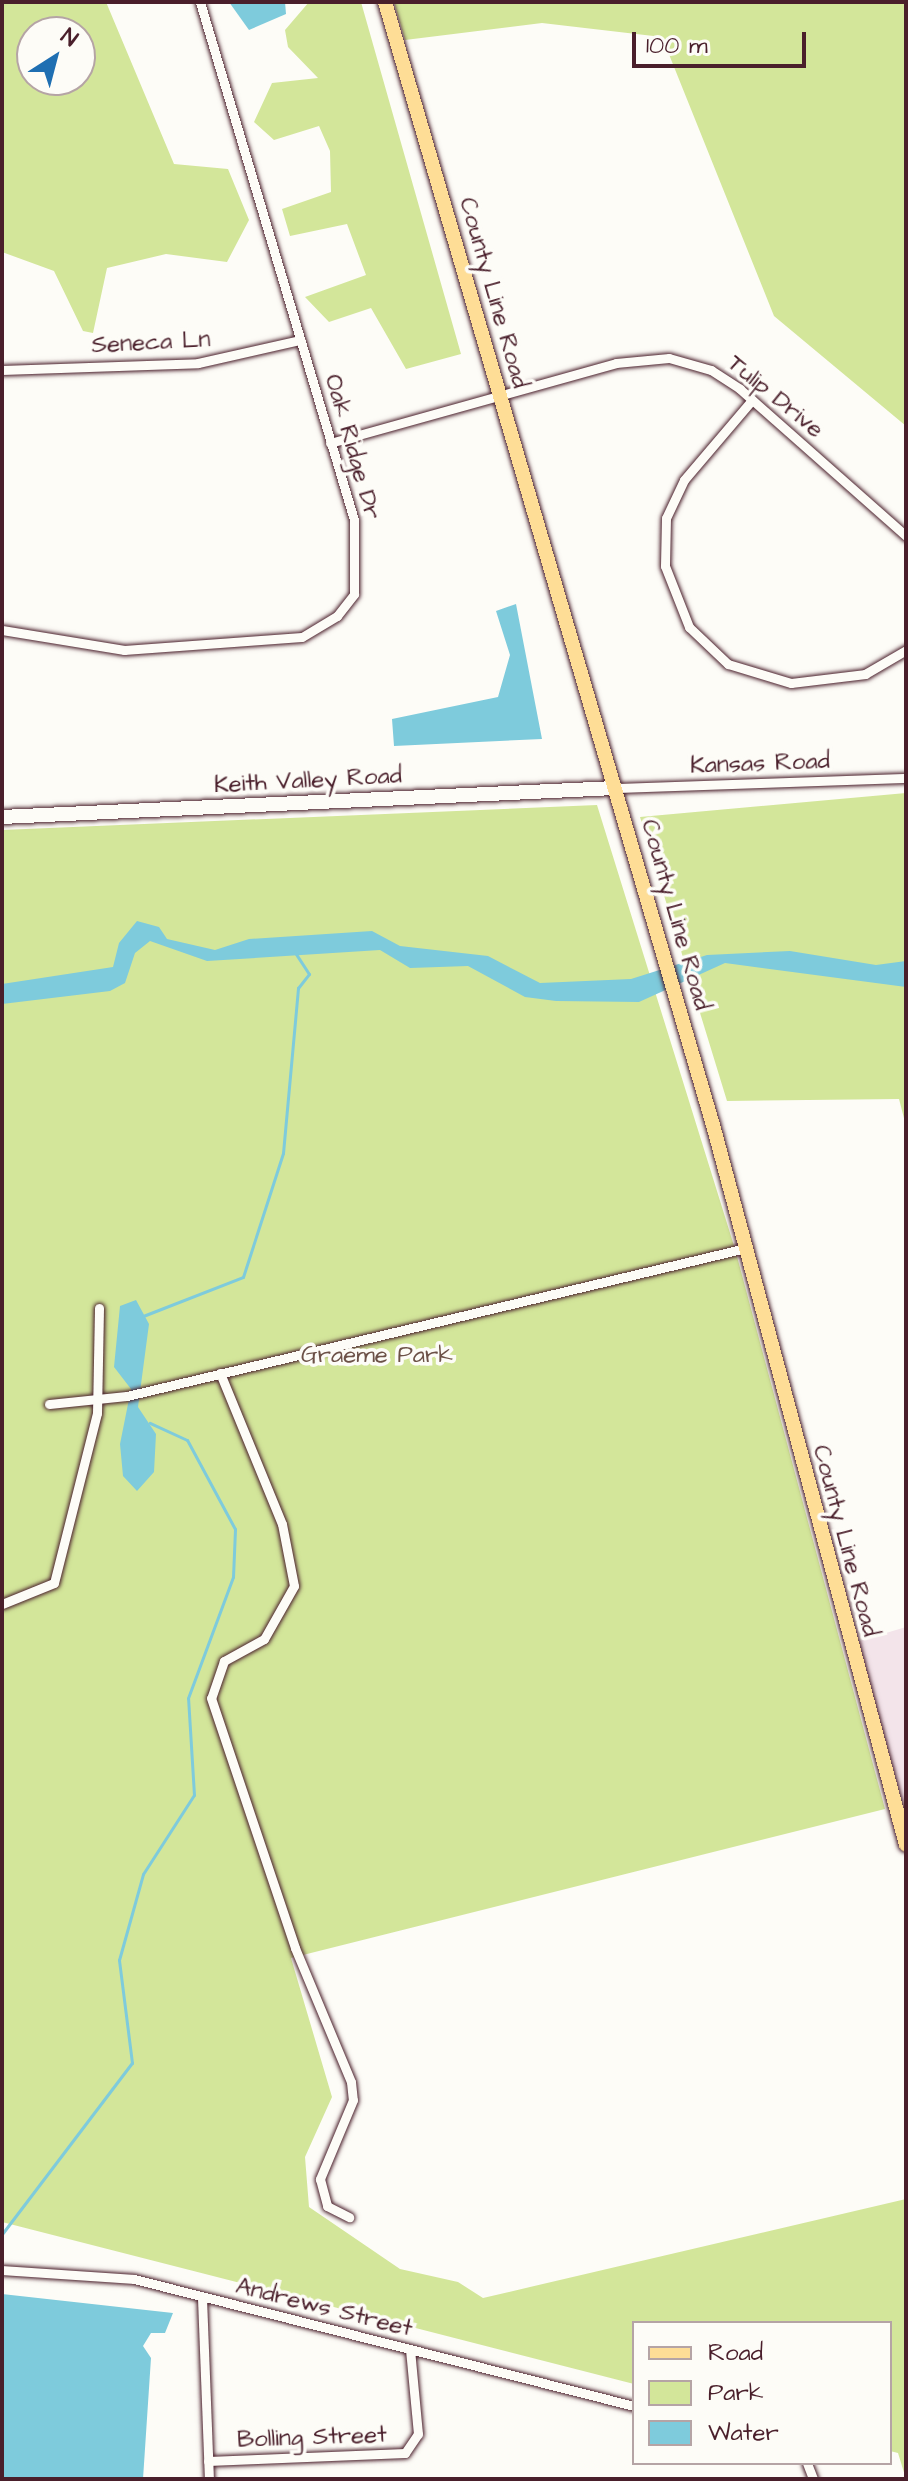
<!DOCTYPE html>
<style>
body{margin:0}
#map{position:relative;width:908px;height:2481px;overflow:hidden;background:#fdfcf7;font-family:"Architects Daughter",sans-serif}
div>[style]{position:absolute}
.built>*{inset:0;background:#f3e4ea}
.green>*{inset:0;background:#d3e69a}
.water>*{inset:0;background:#7ecbdc}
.stream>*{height:3px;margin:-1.5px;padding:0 1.5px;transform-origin:1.5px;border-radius:1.5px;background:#7ecbdc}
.roads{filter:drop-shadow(0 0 2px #4a1f2b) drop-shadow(0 0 2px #4a1f2b)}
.street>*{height:9px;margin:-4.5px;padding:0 4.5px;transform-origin:4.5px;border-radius:4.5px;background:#fdfcf7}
.secondary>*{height:14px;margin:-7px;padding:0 7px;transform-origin:7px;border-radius:7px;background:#fdfcf7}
.primary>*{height:14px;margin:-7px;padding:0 7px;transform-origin:7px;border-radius:7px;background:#fedd96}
span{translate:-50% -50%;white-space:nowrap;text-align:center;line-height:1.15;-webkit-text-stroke:7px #fdfcf7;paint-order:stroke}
.street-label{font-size:24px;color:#4a1f2b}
.park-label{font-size:24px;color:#6c5147}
.frame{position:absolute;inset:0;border:4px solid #4a1f2b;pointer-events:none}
.legend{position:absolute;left:632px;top:2321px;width:260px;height:144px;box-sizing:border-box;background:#fdfcf7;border:2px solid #b5a4a5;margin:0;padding:10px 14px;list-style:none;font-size:24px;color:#4a1f2b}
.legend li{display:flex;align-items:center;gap:16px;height:40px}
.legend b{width:40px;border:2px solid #b5a4a5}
.north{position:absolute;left:16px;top:16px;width:80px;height:80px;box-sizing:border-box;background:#fdfcf7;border:2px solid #b5a4a5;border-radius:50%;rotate:36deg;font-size:22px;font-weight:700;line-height:32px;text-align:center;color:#4a1f2b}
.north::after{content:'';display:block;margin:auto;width:28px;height:36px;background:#1f6fb2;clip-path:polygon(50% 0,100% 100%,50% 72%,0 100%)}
.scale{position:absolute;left:632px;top:32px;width:174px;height:36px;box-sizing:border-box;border:4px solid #4a1f2b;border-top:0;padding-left:10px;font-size:24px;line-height:28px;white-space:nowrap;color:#4a1f2b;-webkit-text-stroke:6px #fdfcf7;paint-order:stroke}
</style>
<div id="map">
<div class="built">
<i style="clip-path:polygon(906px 1627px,906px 1812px,856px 1642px)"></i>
</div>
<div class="green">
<i style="clip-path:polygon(evenodd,2px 2px,106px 2px,174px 164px,228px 169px,249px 220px,227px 262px,166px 254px,107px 268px,93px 333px,83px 331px,54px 271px,2px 252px,2px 2px,80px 32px,80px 80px,32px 80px,32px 32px,80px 32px)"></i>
<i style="clip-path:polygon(309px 2px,361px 2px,461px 354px,406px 369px,371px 308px,329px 322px,305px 297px,366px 275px,347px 224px,290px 236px,282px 209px,331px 192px,330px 151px,319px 126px,274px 140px,254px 122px,272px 83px,318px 78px,288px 47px,285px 30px)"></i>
<i style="clip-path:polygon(394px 2px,906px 2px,906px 426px,774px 316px,662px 37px,542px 23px,405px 40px)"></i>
<i style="clip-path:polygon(906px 793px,906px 1126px,899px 1099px,727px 1101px,640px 817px)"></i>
<i style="clip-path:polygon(597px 805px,735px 1249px,885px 1809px,291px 1958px,332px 2097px,305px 2157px,309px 2207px,400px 2269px,458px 2282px,483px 2298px,906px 2199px,906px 2479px,898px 2453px,890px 2451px,890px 2323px,634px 2323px,634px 2384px,2px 2222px,2px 830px)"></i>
</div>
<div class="water">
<i style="clip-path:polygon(229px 2px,285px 2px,286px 14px,249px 30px)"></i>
<i style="clip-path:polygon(516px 604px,542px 739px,394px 746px,392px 719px,498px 697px,510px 655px,496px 611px)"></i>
<i style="clip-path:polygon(137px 921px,159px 927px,167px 939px,215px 950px,249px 939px,372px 931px,400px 946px,488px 956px,540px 983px,631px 979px,707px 955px,790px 951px,876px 965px,906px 961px,906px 987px,725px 963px,639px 1002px,556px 1001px,525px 997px,468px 966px,410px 968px,380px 950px,207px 961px,150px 941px,135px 953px,125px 983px,110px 991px,2px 1004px,2px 984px,113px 967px,119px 943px)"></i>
<i style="clip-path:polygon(136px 1300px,149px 1324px,138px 1407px,156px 1434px,154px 1472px,137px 1491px,123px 1476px,120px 1444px,131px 1389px,114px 1367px,120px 1306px)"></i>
<i style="clip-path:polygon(2px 2294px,173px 2313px,165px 2333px,151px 2333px,143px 2346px,151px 2358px,143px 2479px,2px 2479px)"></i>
</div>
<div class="stream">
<i style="left:143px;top:1316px;width:107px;rotate:-21.3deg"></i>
<i style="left:243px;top:1277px;width:130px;rotate:-72.1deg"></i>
<i style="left:283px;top:1153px;width:166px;rotate:-84.8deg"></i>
<i style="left:298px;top:988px;width:18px;rotate:-52deg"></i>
<i style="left:309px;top:974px;width:27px;rotate:-123deg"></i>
<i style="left:2px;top:2234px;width:215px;rotate:-52.8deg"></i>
<i style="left:132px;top:2063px;width:104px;rotate:-97.2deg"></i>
<i style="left:119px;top:1960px;width:89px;rotate:-74.4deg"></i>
<i style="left:143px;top:1874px;width:94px;rotate:-57.2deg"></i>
<i style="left:194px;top:1795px;width:97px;rotate:-93.5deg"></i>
<i style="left:188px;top:1698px;width:129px;rotate:-69.6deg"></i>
<i style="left:233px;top:1577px;width:48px;rotate:-87.6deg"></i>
<i style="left:235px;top:1529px;width:101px;rotate:-118.3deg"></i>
<i style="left:187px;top:1440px;width:41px;rotate:-155.3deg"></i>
</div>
<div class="roads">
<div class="street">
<i style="left:2px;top:370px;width:196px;rotate:-2deg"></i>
<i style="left:198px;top:363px;width:105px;rotate:-12.7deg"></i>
<i style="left:752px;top:400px;width:105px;rotate:130.4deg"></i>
<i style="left:684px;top:480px;width:42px;rotate:115.3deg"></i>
<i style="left:666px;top:518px;width:48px;rotate:91.2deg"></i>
<i style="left:665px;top:566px;width:66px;rotate:68.5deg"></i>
<i style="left:689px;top:627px;width:54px;rotate:43.5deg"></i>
<i style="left:728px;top:664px;width:66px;rotate:16.8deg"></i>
<i style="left:791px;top:683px;width:75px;rotate:-6.9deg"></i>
<i style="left:865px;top:674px;width:48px;rotate:-30.3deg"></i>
<i style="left:330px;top:443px;width:297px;rotate:-15.6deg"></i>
<i style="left:616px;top:363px;width:53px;rotate:-5.4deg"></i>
<i style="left:669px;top:358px;width:44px;rotate:15.9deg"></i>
<i style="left:711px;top:370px;width:35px;rotate:33deg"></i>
<i style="left:740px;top:389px;width:222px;rotate:41.5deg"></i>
<i style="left:2px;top:630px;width:124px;rotate:9.3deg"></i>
<i style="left:124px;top:650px;width:178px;rotate:-4.2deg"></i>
<i style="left:302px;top:637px;width:41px;rotate:-31deg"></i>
<i style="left:337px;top:616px;width:28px;rotate:-52deg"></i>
<i style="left:354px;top:594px;width:74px;rotate:-90deg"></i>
<i style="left:354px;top:520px;width:540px;rotate:-106.56deg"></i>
<i style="left:615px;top:788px;width:291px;rotate:-2deg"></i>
<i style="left:220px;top:1373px;width:163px;rotate:67.7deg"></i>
<i style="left:282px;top:1524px;width:63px;rotate:79deg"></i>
<i style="left:294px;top:1586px;width:61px;rotate:119.5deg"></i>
<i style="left:264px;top:1639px;width:46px;rotate:151.2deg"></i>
<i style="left:224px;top:1661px;width:39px;rotate:109deg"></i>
<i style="left:211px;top:1698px;width:264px;rotate:71.4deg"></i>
<i style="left:295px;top:1948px;width:145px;rotate:67.3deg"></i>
<i style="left:351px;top:2082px;width:18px;rotate:84deg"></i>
<i style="left:353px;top:2100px;width:86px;rotate:112.7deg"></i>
<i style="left:320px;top:2179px;width:28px;rotate:75deg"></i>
<i style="left:327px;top:2206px;width:25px;rotate:27deg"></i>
<i style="left:49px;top:1404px;width:78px;rotate:-5.9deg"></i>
<i style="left:127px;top:1396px;width:636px;rotate:-13.45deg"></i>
<i style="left:2px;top:1604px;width:56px;rotate:-22deg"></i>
<i style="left:54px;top:1583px;width:175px;rotate:-75.8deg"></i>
<i style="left:97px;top:1413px;width:105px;rotate:-88.9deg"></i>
<i style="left:2px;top:2270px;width:132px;rotate:3.9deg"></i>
<i style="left:134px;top:2279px;width:516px;rotate:14.25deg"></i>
<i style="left:202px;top:2298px;width:181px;rotate:87.8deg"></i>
<i style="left:208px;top:2461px;width:197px;rotate:-2.3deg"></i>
<i style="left:405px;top:2453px;width:23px;rotate:-56deg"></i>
<i style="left:418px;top:2434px;width:84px;rotate:-95.4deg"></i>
<i style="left:807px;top:2463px;width:17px;rotate:69deg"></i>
</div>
<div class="secondary">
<i style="left:2px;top:817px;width:614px;rotate:-2.71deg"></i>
</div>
<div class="primary">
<i style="left:385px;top:2px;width:1170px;rotate:73.72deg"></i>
<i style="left:713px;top:1125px;width:745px;rotate:74.99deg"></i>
</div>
</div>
<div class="street-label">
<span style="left:493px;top:293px;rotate:74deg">County Line Road</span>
<span style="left:151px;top:343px;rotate:-3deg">Seneca Ln</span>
<span style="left:775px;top:397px;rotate:39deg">Tulip Drive</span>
<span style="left:352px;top:447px;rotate:74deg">Oak Ridge Dr</span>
<span style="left:760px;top:764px;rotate:-2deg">Kansas Road</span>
<span style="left:308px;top:781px;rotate:-3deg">Keith Valley Road</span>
<span style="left:675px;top:915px;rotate:74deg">County Line Road</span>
<span style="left:845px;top:1541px;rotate:75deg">County Line Road</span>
<span style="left:324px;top:2308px;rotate:14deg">Andrews Street</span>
<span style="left:312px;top:2438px;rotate:-2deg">Bolling Street</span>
</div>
<div class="park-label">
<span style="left:377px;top:1356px">Graeme Park</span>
</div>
<div class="frame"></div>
<ul class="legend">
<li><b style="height:10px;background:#fedd96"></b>Road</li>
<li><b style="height:22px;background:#d3e69a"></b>Park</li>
<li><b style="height:22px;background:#7ecbdc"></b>Water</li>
</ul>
<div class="north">N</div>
<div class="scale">100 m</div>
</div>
